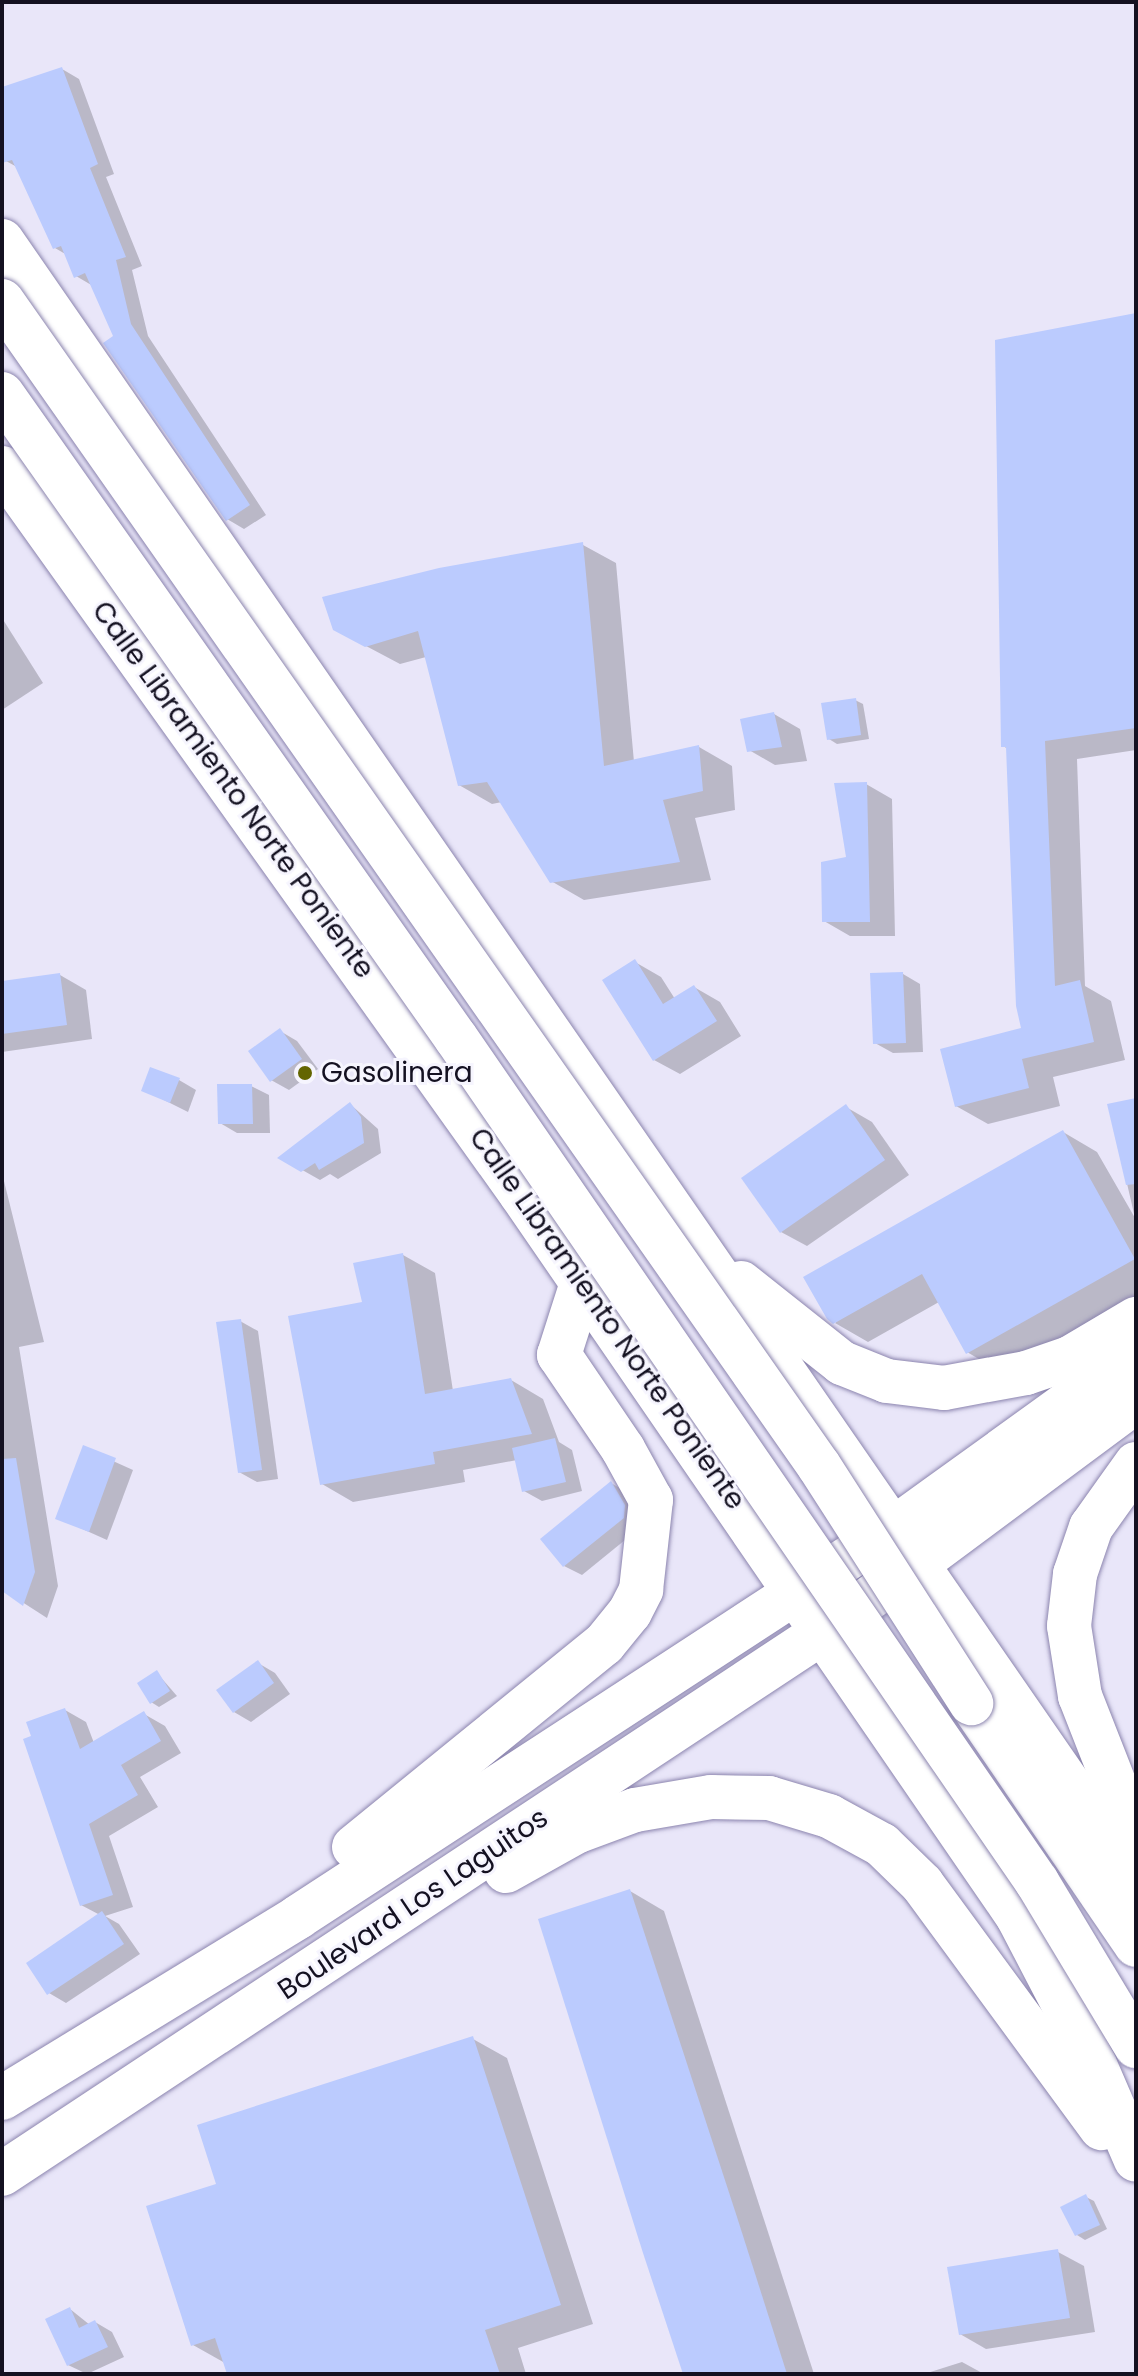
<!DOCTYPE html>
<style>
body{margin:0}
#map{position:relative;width:1138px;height:2376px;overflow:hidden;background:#e9e6f9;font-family:Poppins,sans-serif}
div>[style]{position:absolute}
.shadow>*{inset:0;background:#0003}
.building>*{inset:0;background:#bbcbfe}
.roads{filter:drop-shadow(0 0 2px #8b84ae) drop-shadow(0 0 2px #8b84ae)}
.secondary>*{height:44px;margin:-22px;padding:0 22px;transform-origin:22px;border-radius:22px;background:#fff}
.primary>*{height:44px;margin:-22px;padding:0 22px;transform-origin:22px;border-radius:22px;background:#fff}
.highway>*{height:44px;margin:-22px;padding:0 22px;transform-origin:22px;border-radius:22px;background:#fff}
.bridges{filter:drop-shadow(0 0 2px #8b84ae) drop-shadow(0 0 2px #8b84ae)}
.highway-bridge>*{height:44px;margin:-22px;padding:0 22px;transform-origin:22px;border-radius:22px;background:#fff}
.dots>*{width:22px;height:22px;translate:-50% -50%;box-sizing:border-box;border:4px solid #f6f5fe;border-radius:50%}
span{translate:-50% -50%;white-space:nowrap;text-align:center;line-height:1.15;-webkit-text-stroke:6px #f6f5fe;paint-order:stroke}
.street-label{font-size:28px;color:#141121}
.poi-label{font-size:28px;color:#141121}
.left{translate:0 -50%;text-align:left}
.frame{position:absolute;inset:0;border:4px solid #141121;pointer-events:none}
</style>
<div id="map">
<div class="shadow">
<i style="clip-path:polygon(62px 69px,79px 79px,114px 174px,106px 177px,142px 266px,132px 270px,148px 336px,266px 515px,244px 529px,227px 519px,116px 336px,93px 286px,76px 276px,67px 255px,55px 248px,17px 167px,6px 161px,2px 89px)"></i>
<i style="clip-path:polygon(1136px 315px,1136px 750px,1077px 759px,1085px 986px,1111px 1001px,1125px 1060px,1053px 1077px,1060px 1106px,988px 1124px,956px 1106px,1024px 1030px,1008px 749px,1003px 746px)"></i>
<i style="clip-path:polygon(583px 545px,616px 563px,634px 762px,699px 747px,732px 766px,735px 810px,695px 818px,711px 880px,584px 900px,551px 881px,502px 802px,492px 804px,459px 785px,426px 657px,400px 664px,334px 629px)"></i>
<i style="clip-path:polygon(2px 618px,43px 683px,2px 710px)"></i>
<i style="clip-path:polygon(855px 700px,863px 704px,869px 739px,837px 744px,829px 739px)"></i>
<i style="clip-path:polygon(774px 714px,800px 729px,807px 761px,775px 765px,749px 750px)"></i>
<i style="clip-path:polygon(866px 784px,892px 799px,895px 936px,850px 936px,824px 921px,848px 859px)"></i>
<i style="clip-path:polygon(635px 962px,661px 977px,675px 999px,694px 987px,720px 1002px,741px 1036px,680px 1074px,654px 1060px)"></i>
<i style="clip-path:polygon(903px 974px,920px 984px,923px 1052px,893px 1053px,875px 1043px)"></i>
<i style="clip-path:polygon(60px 975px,86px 990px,92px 1039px,2px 1052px,2px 983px)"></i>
<i style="clip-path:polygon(280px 1031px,297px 1041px,318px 1069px,289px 1090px,271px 1080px)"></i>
<i style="clip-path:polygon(179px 1080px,196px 1090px,188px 1112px,144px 1090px)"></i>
<i style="clip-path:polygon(251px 1086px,269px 1095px,270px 1133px,237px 1133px,220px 1123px)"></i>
<i style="clip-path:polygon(1136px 1100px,1136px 1296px,1001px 1372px,967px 1352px,939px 1302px,868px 1342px,835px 1323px,1063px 1132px,1097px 1152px,1135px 1218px,1109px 1106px)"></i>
<i style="clip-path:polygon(350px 1104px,378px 1129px,381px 1153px,338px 1179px,330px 1174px,320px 1180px,281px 1158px)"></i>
<i style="clip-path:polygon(846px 1107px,872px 1122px,909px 1175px,807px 1246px,781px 1232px)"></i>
<i style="clip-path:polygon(2px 1173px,44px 1342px,19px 1347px,58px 1586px,47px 1618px,2px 1589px)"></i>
<i style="clip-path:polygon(403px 1255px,435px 1273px,453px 1391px,511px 1380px,543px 1399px,559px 1442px,572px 1450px,582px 1491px,542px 1501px,524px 1491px,517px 1460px,463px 1470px,465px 1482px,353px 1502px,322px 1484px,364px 1304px)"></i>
<i style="clip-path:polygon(240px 1321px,258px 1331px,278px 1479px,257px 1482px,239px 1472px)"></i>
<i style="clip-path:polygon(84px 1448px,133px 1470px,107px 1540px,58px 1518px)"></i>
<i style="clip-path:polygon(611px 1483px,628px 1493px,641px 1527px,582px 1575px,564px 1566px)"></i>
<i style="clip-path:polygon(258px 1663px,275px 1673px,290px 1694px,251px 1722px,234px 1712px)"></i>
<i style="clip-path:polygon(157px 1673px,177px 1696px,159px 1707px,151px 1702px)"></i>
<i style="clip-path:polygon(65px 1710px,86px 1722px,94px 1743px,144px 1714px,165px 1726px,181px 1753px,140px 1777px,158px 1807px,109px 1836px,133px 1907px,105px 1916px,119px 1924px,140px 1954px,66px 2003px,49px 1993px,100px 1915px,81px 1905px)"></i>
<i style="clip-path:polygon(630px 1891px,664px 1911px,814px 2374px,686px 2374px)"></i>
<i style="clip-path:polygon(473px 2039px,507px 2058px,593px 2324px,518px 2348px,526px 2374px,229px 2374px,225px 2363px,193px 2345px,219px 2185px)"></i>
<i style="clip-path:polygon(1086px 2197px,1094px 2201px,1107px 2229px,1085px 2240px,1077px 2235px)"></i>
<i style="clip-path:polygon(1058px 2252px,1084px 2266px,1095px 2332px,986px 2349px,960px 2334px)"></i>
<i style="clip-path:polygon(70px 2309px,90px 2325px,95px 2322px,112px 2332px,124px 2357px,87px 2374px,68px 2365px)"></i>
<i style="clip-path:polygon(962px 2362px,984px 2374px,924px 2374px)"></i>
</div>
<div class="building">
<i style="clip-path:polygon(62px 67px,98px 164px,90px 168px,126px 257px,116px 260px,131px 324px,250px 505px,226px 521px,103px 343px,113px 336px,85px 273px,74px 278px,61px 246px,53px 249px,12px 160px,2px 163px,2px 87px)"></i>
<i style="clip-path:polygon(1136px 313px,1136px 728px,1045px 741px,1055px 986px,1080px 980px,1094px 1042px,1022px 1059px,1029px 1088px,955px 1107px,940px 1049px,1021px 1028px,1016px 1006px,1006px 747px,1001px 747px,995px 340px)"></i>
<i style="clip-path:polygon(583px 542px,604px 766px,699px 745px,703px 791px,663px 800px,680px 862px,550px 883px,487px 782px,458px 786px,418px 631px,365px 647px,333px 630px,322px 597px,439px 568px)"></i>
<i style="clip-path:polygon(856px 698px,861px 735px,827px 740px,821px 703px)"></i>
<i style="clip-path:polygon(774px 712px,782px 747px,747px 752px,740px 719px)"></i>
<i style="clip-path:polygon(867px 782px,870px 922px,822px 922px,821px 862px,846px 857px,834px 783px)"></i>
<i style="clip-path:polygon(635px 959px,663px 1004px,694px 985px,717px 1021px,653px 1061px,602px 980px)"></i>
<i style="clip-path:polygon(903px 972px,906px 1043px,873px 1044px,870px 973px)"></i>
<i style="clip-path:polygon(60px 973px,67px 1025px,2px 1034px,2px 981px)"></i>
<i style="clip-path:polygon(280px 1028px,302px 1059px,270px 1082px,248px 1051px)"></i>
<i style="clip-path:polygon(150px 1067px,180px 1078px,170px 1103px,141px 1091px)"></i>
<i style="clip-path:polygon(217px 1084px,252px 1084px,253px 1124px,218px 1124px)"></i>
<i style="clip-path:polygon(1136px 1098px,1136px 1184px,1126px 1185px,1107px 1104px)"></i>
<i style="clip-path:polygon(350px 1102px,361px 1117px,364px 1143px,319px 1170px,315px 1163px,301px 1172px,277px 1158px)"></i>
<i style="clip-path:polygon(846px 1104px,885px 1160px,780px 1233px,741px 1178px)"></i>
<i style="clip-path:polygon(1063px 1130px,1135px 1259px,966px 1354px,922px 1274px,833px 1324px,827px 1319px,803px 1277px)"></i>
<i style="clip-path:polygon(403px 1253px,425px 1394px,511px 1378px,532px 1434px,433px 1452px,435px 1464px,320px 1485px,288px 1316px,362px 1302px,353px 1263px)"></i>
<i style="clip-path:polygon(241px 1319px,262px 1470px,238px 1473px,216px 1322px)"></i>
<i style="clip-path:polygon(555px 1438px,566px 1482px,522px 1492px,512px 1448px)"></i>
<i style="clip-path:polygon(83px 1445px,116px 1458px,89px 1532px,55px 1519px)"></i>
<i style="clip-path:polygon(16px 1458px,35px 1572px,23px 1606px,2px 1591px,2px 1459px)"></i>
<i style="clip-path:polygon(611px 1481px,625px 1505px,624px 1518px,563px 1567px,540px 1539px)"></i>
<i style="clip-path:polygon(258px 1660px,274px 1683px,233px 1713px,216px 1690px)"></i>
<i style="clip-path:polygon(157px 1670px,170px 1691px,150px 1704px,137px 1683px)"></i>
<i style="clip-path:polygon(65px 1708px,80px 1749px,144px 1711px,161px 1741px,121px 1765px,138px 1795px,89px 1824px,113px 1895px,80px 1906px,23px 1739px,31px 1736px,26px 1722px)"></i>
<i style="clip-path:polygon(630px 1889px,737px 2217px,787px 2374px,683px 2374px,643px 2253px,538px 1919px)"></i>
<i style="clip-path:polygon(102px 1911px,124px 1944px,47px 1995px,26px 1963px)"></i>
<i style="clip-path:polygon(473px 2036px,561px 2305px,485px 2330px,500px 2374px,227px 2374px,215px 2338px,191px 2346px,146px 2206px,216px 2184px,197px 2125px)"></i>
<i style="clip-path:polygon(1086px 2194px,1100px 2225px,1075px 2236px,1060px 2207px)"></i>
<i style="clip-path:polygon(1058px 2249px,1070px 2318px,959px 2335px,947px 2267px)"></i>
<i style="clip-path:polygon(70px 2307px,79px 2328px,95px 2320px,108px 2347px,67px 2366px,45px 2319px)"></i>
</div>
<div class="roads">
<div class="secondary">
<i style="left:893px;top:1529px;width:299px;rotate:-35.8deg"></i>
<i style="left:918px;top:1563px;width:272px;rotate:-36.6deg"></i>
</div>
<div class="primary">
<i style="left:2px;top:241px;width:1994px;rotate:55.34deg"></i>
<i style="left:2px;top:468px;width:892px;rotate:54.44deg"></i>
<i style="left:521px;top:1194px;width:877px;rotate:55.49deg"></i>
<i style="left:1018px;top:1917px;width:167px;rotate:62.5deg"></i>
<i style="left:1095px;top:2065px;width:103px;rotate:66.7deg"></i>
<i style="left:741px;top:1283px;width:129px;rotate:38.4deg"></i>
<i style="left:842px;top:1363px;width:48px;rotate:21.8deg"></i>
<i style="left:887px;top:1381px;width:57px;rotate:7deg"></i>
<i style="left:944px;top:1388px;width:83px;rotate:-10.4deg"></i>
<i style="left:1026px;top:1373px;width:46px;rotate:-18.8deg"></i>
<i style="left:1070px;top:1358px;width:77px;rotate:-30.6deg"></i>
<i style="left:1136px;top:1464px;width:77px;rotate:125.5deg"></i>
<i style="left:1091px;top:1527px;width:50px;rotate:108.8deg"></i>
<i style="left:1075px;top:1574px;width:52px;rotate:96.6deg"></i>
<i style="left:1069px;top:1626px;width:71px;rotate:81.1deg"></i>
<i style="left:1080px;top:1696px;width:154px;rotate:68.6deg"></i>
<i style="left:354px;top:1847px;width:322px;rotate:-39.1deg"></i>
<i style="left:604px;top:1644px;width:41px;rotate:-50.9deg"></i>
<i style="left:630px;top:1612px;width:25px;rotate:-63deg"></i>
<i style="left:641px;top:1590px;width:91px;rotate:-83.7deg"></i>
<i style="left:651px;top:1500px;width:58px;rotate:-118.8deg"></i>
<i style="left:623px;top:1449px;width:114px;rotate:-124.2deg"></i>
<i style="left:559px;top:1355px;width:76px;rotate:-72.3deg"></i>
<i style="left:506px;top:1871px;width:82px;rotate:-29.1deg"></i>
<i style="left:578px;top:1831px;width:61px;rotate:-20.2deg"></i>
<i style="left:635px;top:1810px;width:77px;rotate:-9.7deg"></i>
<i style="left:711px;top:1797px;width:58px;rotate:1deg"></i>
<i style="left:769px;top:1798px;width:63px;rotate:16.7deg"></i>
<i style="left:829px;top:1816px;width:60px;rotate:28.7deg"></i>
<i style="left:882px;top:1845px;width:56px;rotate:44.3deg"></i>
<i style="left:922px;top:1884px;width:303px;rotate:53.7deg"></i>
<i style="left:2px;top:2098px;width:347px;rotate:-31.4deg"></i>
<i style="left:298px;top:1917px;width:710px;rotate:-33.11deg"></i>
<i style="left:2px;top:2174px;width:984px;rotate:-33.43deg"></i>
<i style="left:823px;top:1632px;width:117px;rotate:-36deg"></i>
</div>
<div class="highway">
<i style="left:971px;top:1703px;width:293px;rotate:55.7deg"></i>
</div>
</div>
<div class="bridges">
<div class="highway-bridge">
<i style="left:2px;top:301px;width:1423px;rotate:54.96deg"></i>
<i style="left:819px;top:1466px;width:282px;rotate:57.3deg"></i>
<i style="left:2px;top:394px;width:788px;rotate:54.82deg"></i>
<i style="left:456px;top:1038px;width:1025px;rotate:55.46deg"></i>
<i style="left:1037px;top:1882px;width:192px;rotate:58.9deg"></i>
</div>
</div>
<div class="dots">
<i style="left:305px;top:1073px;background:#636500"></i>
</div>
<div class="street-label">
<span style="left:233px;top:790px;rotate:54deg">Calle Libramiento Norte Poniente</span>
<span style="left:607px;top:1319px;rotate:55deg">Calle Libramiento Norte Poniente</span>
<span style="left:413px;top:1904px;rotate:-34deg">Boulevard Los Laguitos</span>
</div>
<div class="poi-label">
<span class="left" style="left:321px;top:1073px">Gasolinera</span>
</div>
<div class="frame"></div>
</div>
